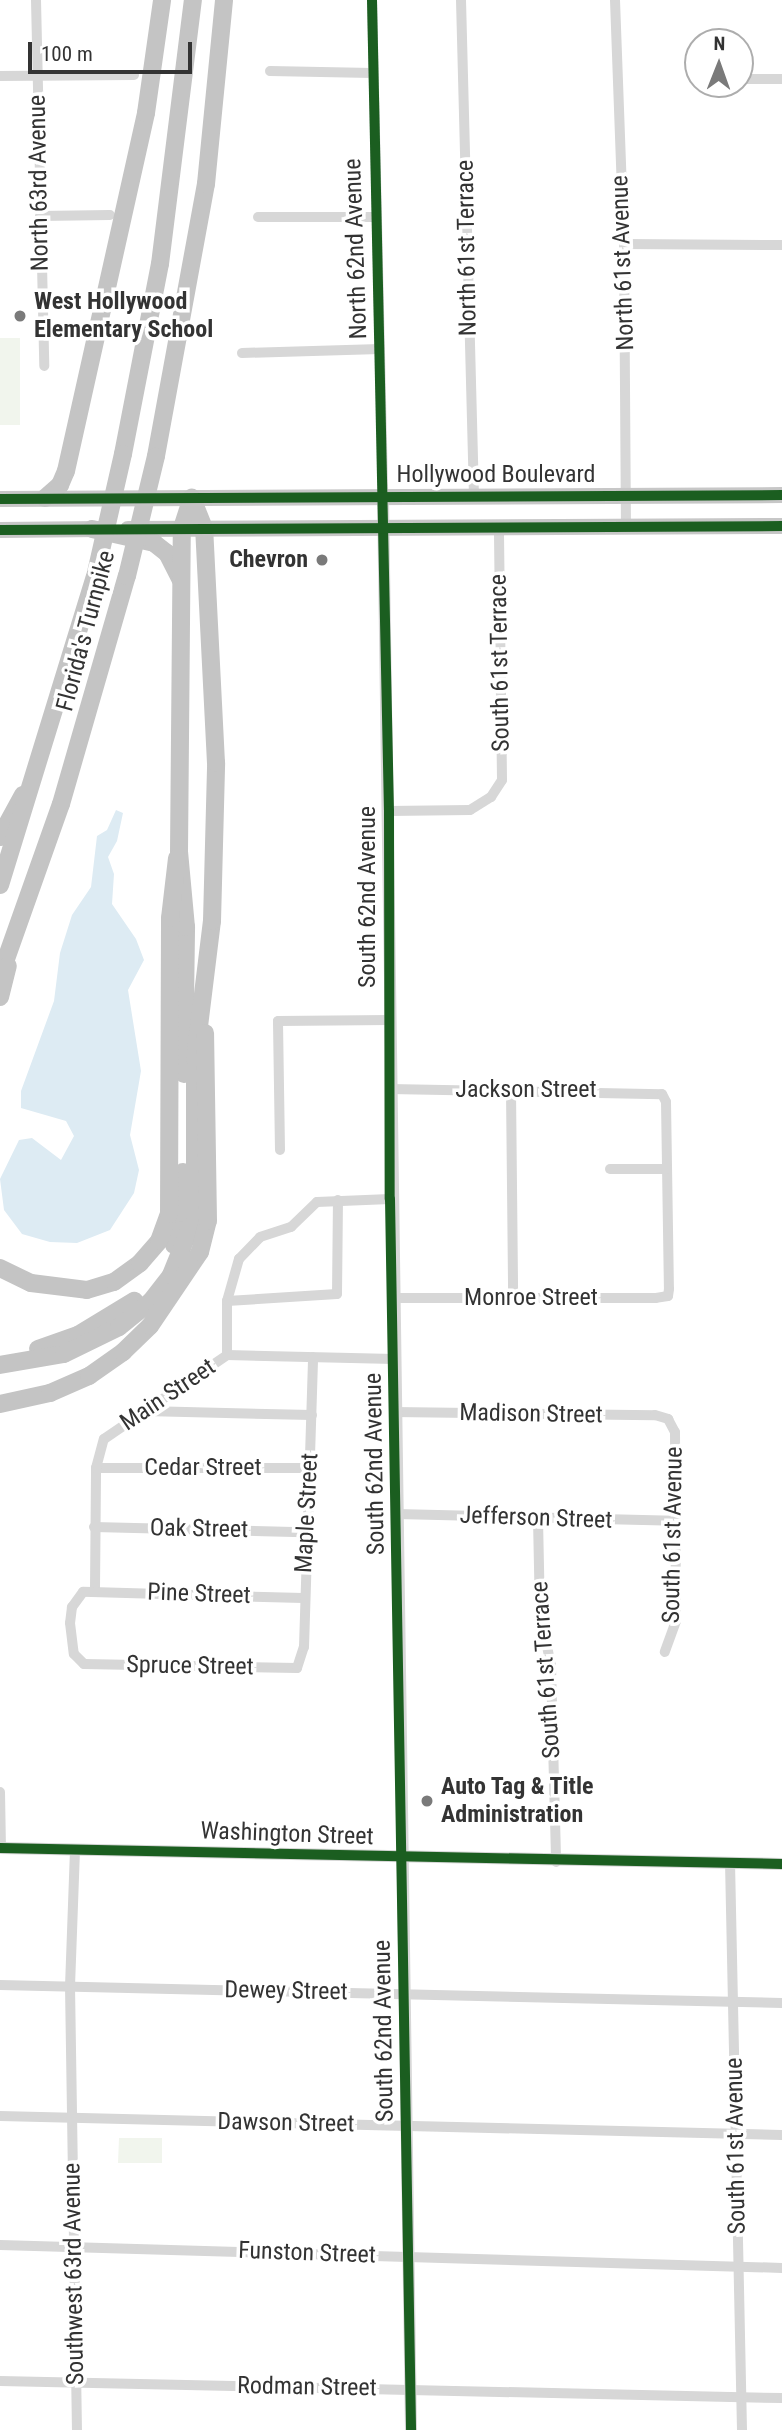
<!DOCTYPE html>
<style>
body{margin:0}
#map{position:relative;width:782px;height:2430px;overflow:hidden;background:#fff;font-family:"Roboto Condensed",sans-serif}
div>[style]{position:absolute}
.green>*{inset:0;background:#f1f5ed}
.water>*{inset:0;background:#ddebf3}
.minor>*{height:10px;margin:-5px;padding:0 5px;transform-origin:5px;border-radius:5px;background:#d7d7d7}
.tertiary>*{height:12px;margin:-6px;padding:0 6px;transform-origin:6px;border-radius:6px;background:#d7d7d7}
.trunk>*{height:16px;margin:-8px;padding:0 8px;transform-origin:8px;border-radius:8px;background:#c7c7c7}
.motorway>*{height:18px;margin:-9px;padding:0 9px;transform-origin:9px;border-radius:9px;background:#c4c4c4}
.motorway-bridge>*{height:18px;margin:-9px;padding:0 9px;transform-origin:9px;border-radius:9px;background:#c4c4c4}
.cycleway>*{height:10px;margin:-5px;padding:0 5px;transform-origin:5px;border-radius:5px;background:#1b5e20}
.dots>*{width:19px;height:19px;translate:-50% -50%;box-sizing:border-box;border:4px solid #fff;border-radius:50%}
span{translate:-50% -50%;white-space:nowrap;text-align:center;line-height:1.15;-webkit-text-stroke:7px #fff;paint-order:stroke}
.street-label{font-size:24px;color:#333}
.poi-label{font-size:24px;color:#333;font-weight:700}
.left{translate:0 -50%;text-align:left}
.right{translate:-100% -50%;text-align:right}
.north{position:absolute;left:684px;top:28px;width:70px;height:70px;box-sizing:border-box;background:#fff;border:2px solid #adadad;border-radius:50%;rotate:1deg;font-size:19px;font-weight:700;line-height:28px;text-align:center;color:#333}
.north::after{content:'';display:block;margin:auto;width:24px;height:32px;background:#7a7a7a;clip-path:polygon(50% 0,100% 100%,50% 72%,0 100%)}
.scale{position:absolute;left:28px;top:42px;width:164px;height:32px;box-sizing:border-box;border:4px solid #333;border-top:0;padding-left:9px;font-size:21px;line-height:24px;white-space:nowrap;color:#333;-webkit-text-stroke:5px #fff;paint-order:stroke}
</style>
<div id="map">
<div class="green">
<i style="clip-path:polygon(0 338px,20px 338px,20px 425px,0 425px)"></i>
<i style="clip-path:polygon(119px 2138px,162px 2138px,162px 2163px,118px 2163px)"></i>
</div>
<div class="water">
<i style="clip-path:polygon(116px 810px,123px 813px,117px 841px,108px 857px,114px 874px,112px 904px,136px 939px,144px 960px,128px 990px,141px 1071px,130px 1135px,139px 1170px,134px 1193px,110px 1230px,77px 1243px,50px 1242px,22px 1234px,4px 1210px,0 1179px,19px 1140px,32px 1138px,61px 1160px,74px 1136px,66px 1121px,21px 1108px,21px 1091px,54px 1001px,60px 953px,72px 915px,91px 887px,97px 836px,107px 830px)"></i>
</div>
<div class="minor">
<i style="left:36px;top:0;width:366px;rotate:88.7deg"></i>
<i style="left:372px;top:0;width:497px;rotate:88.7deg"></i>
<i style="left:461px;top:0;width:497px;rotate:88.5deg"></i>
<i style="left:615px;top:0;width:244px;rotate:87.9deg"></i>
<i style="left:624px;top:244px;width:283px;rotate:89.6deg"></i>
<i style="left:270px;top:71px;width:102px;rotate:1.1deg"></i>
<i style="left:0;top:76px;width:134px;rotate:-0.4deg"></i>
<i style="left:740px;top:79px;width:42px"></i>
<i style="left:40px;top:216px;width:70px;rotate:-0.8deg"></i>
<i style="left:258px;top:217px;width:118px"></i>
<i style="left:624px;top:244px;width:158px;rotate:0.4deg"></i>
<i style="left:242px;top:353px;width:138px;rotate:-1.7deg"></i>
<i style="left:389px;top:811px;width:81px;rotate:-0.7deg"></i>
<i style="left:470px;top:810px;width:25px;rotate:-32deg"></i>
<i style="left:491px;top:797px;width:20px;rotate:-57deg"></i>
<i style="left:502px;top:780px;width:253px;rotate:-90.7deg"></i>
<i style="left:390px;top:1089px;width:272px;rotate:1.1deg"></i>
<i style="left:662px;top:1094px;width:9px;rotate:63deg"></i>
<i style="left:666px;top:1102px;width:187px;rotate:89.1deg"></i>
<i style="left:669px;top:1289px;width:7px;rotate:98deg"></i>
<i style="left:668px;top:1296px;width:12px;rotate:171deg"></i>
<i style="left:656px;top:1298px;width:263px;rotate:180deg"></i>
<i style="left:511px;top:1091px;width:207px;rotate:89.4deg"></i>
<i style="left:280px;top:1150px;width:129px;rotate:-90.9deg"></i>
<i style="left:278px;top:1021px;width:111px;rotate:-0.5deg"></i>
<i style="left:610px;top:1169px;width:57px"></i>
<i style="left:227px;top:1301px;width:110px;rotate:-3.6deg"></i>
<i style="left:337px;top:1294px;width:94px;rotate:-89.4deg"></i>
<i style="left:227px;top:1355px;width:54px;rotate:-90deg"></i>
<i style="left:227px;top:1301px;width:44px;rotate:-74.1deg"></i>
<i style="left:239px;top:1259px;width:30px;rotate:-46deg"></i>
<i style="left:260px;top:1237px;width:33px;rotate:-18deg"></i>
<i style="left:291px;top:1227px;width:36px;rotate:-44deg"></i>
<i style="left:317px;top:1202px;width:73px;rotate:-2.4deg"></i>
<i style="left:145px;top:1411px;width:167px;rotate:1.4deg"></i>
<i style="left:394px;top:1412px;width:261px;rotate:0.7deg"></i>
<i style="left:655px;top:1415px;width:14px;rotate:17deg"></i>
<i style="left:668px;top:1419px;width:15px;rotate:62deg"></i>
<i style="left:675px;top:1432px;width:189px;rotate:89.7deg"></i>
<i style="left:676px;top:1621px;width:33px;rotate:110deg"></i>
<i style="left:96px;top:1468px;width:213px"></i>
<i style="left:397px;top:1514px;width:277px;rotate:1.4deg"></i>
<i style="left:538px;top:1519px;width:92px;rotate:88.8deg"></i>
<i style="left:540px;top:1611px;width:56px;rotate:78.7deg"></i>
<i style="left:551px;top:1666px;width:196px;rotate:88.5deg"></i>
<i style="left:94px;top:1527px;width:210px;rotate:1.4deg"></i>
<i style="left:95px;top:1589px;width:121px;rotate:-89.5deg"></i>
<i style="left:96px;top:1468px;width:30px;rotate:-75deg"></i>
<i style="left:104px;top:1439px;width:149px;rotate:-34.3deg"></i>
<i style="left:227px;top:1355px;width:167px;rotate:1.4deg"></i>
<i style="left:303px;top:1598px;width:220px;rotate:-178.4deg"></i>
<i style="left:83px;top:1592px;width:19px;rotate:126deg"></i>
<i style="left:72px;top:1607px;width:16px;rotate:97deg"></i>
<i style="left:70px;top:1623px;width:31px;rotate:83deg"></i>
<i style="left:74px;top:1654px;width:14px;rotate:45deg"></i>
<i style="left:84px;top:1664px;width:213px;rotate:1.1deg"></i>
<i style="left:297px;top:1668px;width:22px;rotate:-72deg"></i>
<i style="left:304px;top:1647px;width:290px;rotate:-88.2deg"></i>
<i style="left:0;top:1792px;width:56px;rotate:89deg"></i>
<i style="left:75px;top:1850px;width:136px;rotate:92.1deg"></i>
<i style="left:70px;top:1986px;width:444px;rotate:89.1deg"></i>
<i style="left:730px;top:1862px;width:568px;rotate:88.79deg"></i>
<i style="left:0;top:1985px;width:782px;rotate:1.32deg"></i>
<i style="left:0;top:2116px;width:782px;rotate:1.39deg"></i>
<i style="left:0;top:2245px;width:782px;rotate:1.68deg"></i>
<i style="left:0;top:2381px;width:782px;rotate:1.25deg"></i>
</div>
<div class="tertiary">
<i style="left:383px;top:497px;width:1933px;rotate:89.17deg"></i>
<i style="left:0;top:1848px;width:782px;rotate:1.17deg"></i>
</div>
<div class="trunk">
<i style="left:0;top:499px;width:782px;rotate:-0.29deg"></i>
<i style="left:128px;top:529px;width:654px;rotate:-0.26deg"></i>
<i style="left:0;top:530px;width:103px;rotate:-0.6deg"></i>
</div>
<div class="motorway">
<i style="left:123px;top:454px;width:194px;rotate:-79deg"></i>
<i style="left:160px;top:264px;width:266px;rotate:-82.9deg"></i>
<i style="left:156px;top:456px;width:277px;rotate:-79.6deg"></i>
<i style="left:206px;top:184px;width:185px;rotate:-84.4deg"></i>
<i style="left:45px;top:498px;width:20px;rotate:-41deg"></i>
<i style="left:60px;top:485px;width:15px;rotate:-67deg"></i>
<i style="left:66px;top:471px;width:367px;rotate:-77.4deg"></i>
<i style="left:146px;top:113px;width:114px;rotate:-81.9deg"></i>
<i style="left:92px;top:529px;width:64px;rotate:12.7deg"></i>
<i style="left:154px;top:543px;width:16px;rotate:38deg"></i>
<i style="left:167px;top:553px;width:30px;rotate:63deg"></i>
<i style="left:0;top:837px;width:48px;rotate:-61.3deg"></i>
<i style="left:0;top:885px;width:322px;rotate:-72.9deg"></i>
<i style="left:0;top:976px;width:182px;rotate:-70.5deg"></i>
<i style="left:61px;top:804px;width:237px;rotate:-73.9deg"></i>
<i style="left:0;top:997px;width:32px;rotate:-76deg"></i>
<i style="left:184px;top:1074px;width:147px;rotate:-89.2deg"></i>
<i style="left:186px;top:927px;width:75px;rotate:-95.3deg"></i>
<i style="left:179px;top:852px;width:324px;rotate:-89.5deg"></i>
<i style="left:182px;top:528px;width:32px;rotate:-72deg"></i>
<i style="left:174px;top:1245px;width:33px;rotate:-76deg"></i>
<i style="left:182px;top:1213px;width:41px;rotate:-88.6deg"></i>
<i style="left:0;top:1268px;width:34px;rotate:26deg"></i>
<i style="left:31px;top:1283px;width:56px;rotate:7.1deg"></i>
<i style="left:87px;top:1290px;width:28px;rotate:-17deg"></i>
<i style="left:114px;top:1282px;width:32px;rotate:-36deg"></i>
<i style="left:140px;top:1263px;width:29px;rotate:-49deg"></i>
<i style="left:159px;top:1241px;width:29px;rotate:-70deg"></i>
<i style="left:169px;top:1214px;width:296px;rotate:-89.8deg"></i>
<i style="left:170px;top:918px;width:60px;rotate:-83.3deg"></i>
<i style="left:38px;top:1349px;width:42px;rotate:-19.3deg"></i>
<i style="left:78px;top:1335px;width:66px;rotate:-31.3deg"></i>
<i style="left:0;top:1365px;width:65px;rotate:-9.8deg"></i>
<i style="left:64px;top:1354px;width:61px;rotate:-26.1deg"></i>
<i style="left:119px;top:1327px;width:41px;rotate:-39.1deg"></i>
<i style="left:151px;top:1301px;width:33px;rotate:-52deg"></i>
<i style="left:171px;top:1275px;width:64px;rotate:-67.9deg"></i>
<i style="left:195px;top:1216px;width:157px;rotate:-90deg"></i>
<i style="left:195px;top:1059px;width:139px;rotate:-83deg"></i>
<i style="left:212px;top:921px;width:158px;rotate:-88.5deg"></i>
<i style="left:216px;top:763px;width:235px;rotate:-92.9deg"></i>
<i style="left:204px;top:528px;width:32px;rotate:-112deg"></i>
<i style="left:0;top:1404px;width:51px;rotate:-12.4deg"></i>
<i style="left:50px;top:1393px;width:43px;rotate:-23.6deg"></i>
<i style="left:89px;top:1376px;width:42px;rotate:-35.2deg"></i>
<i style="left:123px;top:1352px;width:37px;rotate:-44deg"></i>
<i style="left:150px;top:1326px;width:89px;rotate:-56deg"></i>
<i style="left:200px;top:1252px;width:32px;rotate:-76deg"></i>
<i style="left:208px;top:1221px;width:188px;rotate:-90.9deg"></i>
</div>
<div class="motorway-bridge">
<i style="left:127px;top:576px;width:123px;rotate:-76.4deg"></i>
<i style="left:95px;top:577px;width:126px;rotate:-77.2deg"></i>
</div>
<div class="cycleway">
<i style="left:372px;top:0;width:811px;rotate:88.8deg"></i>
<i style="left:389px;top:811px;width:388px;rotate:89.9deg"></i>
<i style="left:390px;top:1199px;width:1231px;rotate:89.02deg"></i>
<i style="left:0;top:499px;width:782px;rotate:-0.29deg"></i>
<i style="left:0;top:530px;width:782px;rotate:-0.29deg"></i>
<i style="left:0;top:1848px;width:782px;rotate:1.17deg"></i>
</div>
<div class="dots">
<i style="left:20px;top:316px;background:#7a7a7a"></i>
<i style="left:322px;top:560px;background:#7a7a7a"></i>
<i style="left:427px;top:1801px;background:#7a7a7a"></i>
</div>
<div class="street-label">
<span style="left:39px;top:183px;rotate:-91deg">North 63rd Avenue</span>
<span style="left:467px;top:248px;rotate:-91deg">North 61st Terrace</span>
<span style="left:356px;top:249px;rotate:-92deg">North 62nd Avenue</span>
<span style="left:623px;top:263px;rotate:-92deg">North 61st Avenue</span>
<span style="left:496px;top:475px">Hollywood Boulevard</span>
<span style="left:86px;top:631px;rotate:-75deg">Florida's Turnpike</span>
<span style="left:500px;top:663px;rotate:-91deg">South 61st Terrace</span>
<span style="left:368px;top:897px;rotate:-90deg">South 62nd Avenue</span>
<span style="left:526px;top:1090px">Jackson Street</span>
<span style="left:531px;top:1298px">Monroe Street</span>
<span style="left:168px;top:1395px;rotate:-34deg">Main Street</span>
<span style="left:531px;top:1414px;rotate:1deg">Madison Street</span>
<span style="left:375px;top:1464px;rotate:-91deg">South 62nd Avenue</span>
<span style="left:203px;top:1468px">Cedar Street</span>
<span style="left:307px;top:1513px;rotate:-87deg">Maple Street</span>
<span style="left:536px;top:1518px;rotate:2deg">Jefferson Street</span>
<span style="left:199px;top:1529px;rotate:1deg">Oak Street</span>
<span style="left:673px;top:1535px;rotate:-89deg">South 61st Avenue</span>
<span style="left:199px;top:1594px;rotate:2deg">Pine Street</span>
<span style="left:190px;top:1666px;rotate:1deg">Spruce Street</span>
<span style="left:546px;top:1670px;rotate:-94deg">South 61st Terrace</span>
<span style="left:287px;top:1834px;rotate:2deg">Washington Street</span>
<span style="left:286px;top:1991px;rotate:1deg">Dewey Street</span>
<span style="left:384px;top:2031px;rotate:-91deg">South 62nd Avenue</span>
<span style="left:286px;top:2123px;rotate:1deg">Dawson Street</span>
<span style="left:736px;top:2146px;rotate:-91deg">South 61st Avenue</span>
<span style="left:307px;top:2253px;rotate:2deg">Funston Street</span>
<span style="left:74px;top:2274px;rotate:-91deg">Southwest 63rd Avenue</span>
<span style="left:307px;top:2387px;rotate:1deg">Rodman Street</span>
</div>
<div class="poi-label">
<span class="left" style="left:34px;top:316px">West Hollywood<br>Elementary School</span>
<span class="right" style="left:308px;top:560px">Chevron</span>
<span class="left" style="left:441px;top:1801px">Auto Tag &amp; Title<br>Administration</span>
</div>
<div class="north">N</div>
<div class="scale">100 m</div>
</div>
